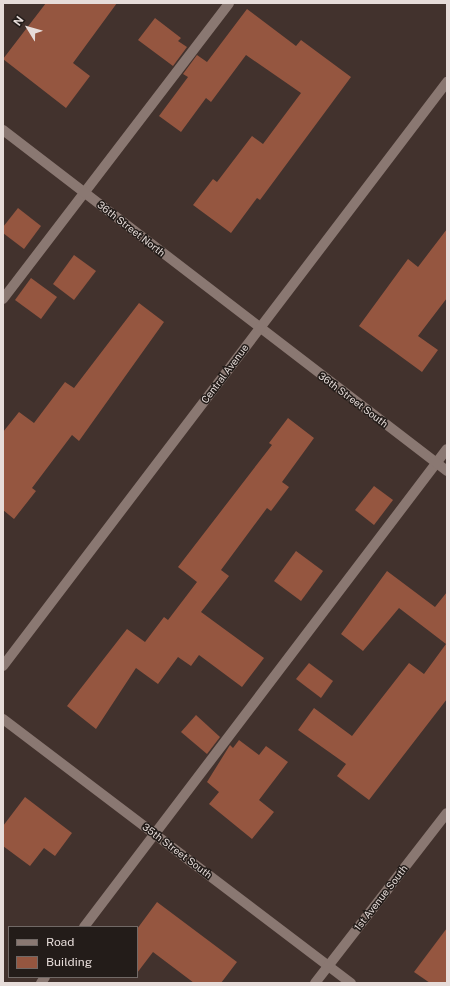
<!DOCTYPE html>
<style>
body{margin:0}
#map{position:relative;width:450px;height:986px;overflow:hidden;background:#42322d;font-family:"Public Sans",sans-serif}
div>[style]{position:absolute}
.building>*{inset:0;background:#955640}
.service>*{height:10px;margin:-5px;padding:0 5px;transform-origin:5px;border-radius:5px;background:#8a7872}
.minor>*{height:10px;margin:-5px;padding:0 5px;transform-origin:5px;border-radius:5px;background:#8a7872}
.tertiary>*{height:10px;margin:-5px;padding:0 5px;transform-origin:5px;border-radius:5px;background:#8a7872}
span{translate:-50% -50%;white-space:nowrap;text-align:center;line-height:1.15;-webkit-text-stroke:3px #231c19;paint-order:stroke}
.street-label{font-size:10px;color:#e6dcd9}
.frame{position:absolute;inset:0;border:4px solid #e6dcd9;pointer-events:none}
.legend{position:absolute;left:8px;top:926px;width:130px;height:52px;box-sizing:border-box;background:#231c19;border:1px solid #716966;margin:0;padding:5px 7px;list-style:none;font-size:12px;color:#e6dcd9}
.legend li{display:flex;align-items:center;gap:8px;height:20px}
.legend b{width:20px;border:1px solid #716966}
.north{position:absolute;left:8px;top:8px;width:40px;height:40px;-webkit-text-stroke:3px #231c19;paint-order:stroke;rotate:307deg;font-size:11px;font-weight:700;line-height:16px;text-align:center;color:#e6dcd9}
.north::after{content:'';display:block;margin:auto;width:14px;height:18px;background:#e6dcd9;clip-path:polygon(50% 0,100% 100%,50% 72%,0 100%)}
</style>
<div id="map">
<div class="building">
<i style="clip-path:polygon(46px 3px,117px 3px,73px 63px,90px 76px,66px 108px,3px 59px)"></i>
<i style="clip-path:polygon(247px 9px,296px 46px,301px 40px,351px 77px,260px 200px,257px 198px,231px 233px,193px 205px,213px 179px,217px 182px,252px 136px,263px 144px,301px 93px,246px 55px,211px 102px,206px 98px,181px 132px,159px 116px,188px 77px,183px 74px,197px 55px,207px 62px)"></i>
<i style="clip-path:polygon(155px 18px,181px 38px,178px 41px,187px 47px,173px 66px,138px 40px)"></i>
<i style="clip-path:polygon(18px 208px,41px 226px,24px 249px,3px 233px,3px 227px)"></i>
<i style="clip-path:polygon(447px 229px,447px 298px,418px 336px,438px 350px,422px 372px,359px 326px,408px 259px,418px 267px)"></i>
<i style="clip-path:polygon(74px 255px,96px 271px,74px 300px,53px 284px)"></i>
<i style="clip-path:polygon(31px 278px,57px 297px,41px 319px,15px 300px)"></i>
<i style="clip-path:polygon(139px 303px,164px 322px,79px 441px,72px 435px,32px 488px,36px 491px,14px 519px,3px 510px,3px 432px,19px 412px,34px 423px,65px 382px,74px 388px)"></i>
<i style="clip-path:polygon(288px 418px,314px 438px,282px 482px,289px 487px,271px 511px,267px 508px,221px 570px,229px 576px,201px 612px,264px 658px,242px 687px,199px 655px,191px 666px,178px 657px,158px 684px,136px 668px,96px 729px,67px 706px,127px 629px,145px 642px,164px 617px,168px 620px,197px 582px,178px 567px,272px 445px,269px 443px)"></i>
<i style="clip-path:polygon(374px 486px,393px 500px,374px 525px,355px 510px)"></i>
<i style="clip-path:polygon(296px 551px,323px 571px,301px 601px,274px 581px)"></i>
<i style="clip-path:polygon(387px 571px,435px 607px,447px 592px,447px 699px,369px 800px,337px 776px,346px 764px,298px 730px,314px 708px,352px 736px,409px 663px,424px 674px,446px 644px,399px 608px,363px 651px,341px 634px)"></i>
<i style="clip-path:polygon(309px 663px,333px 681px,321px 698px,296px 679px)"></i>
<i style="clip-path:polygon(196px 715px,220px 737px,207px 754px,181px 732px)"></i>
<i style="clip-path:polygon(239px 740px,259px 755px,266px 746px,288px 762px,259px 800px,274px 812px,252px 839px,209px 804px,219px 792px,207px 782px,230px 745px,233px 748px)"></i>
<i style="clip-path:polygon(25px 797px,72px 833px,55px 856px,44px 848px,30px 866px,3px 846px,3px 826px)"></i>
<i style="clip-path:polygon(157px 902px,237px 962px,221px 983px,194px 983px,153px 952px,137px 973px,137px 929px)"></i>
<i style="clip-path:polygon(447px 928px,447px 983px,430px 983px,414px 972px)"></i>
</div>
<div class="service">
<i style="left:3px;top:299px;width:372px;rotate:-52.6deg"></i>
<i style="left:84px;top:927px;width:600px;rotate:-52.79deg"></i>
<i style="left:41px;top:983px;width:7px;rotate:-56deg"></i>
</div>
<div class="minor">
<i style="left:3px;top:130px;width:560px;rotate:37.52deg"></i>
<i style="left:3px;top:719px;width:437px;rotate:37.2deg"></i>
<i style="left:315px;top:983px;width:215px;rotate:-52.2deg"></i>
</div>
<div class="tertiary">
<i style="left:3px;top:666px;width:734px;rotate:-52.76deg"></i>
</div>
<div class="street-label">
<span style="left:131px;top:229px;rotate:38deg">36th Street North</span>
<span style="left:225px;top:374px;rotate:-53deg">Central Avenue</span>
<span style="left:353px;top:400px;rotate:37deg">36th Street South</span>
<span style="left:177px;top:851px;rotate:37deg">35th Street South</span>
<span style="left:381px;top:898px;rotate:-52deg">1st Avenue South</span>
</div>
<div class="frame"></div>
<ul class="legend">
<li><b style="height:5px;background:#8a7872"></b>Road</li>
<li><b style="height:11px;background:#955640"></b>Building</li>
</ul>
<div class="north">N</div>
</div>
